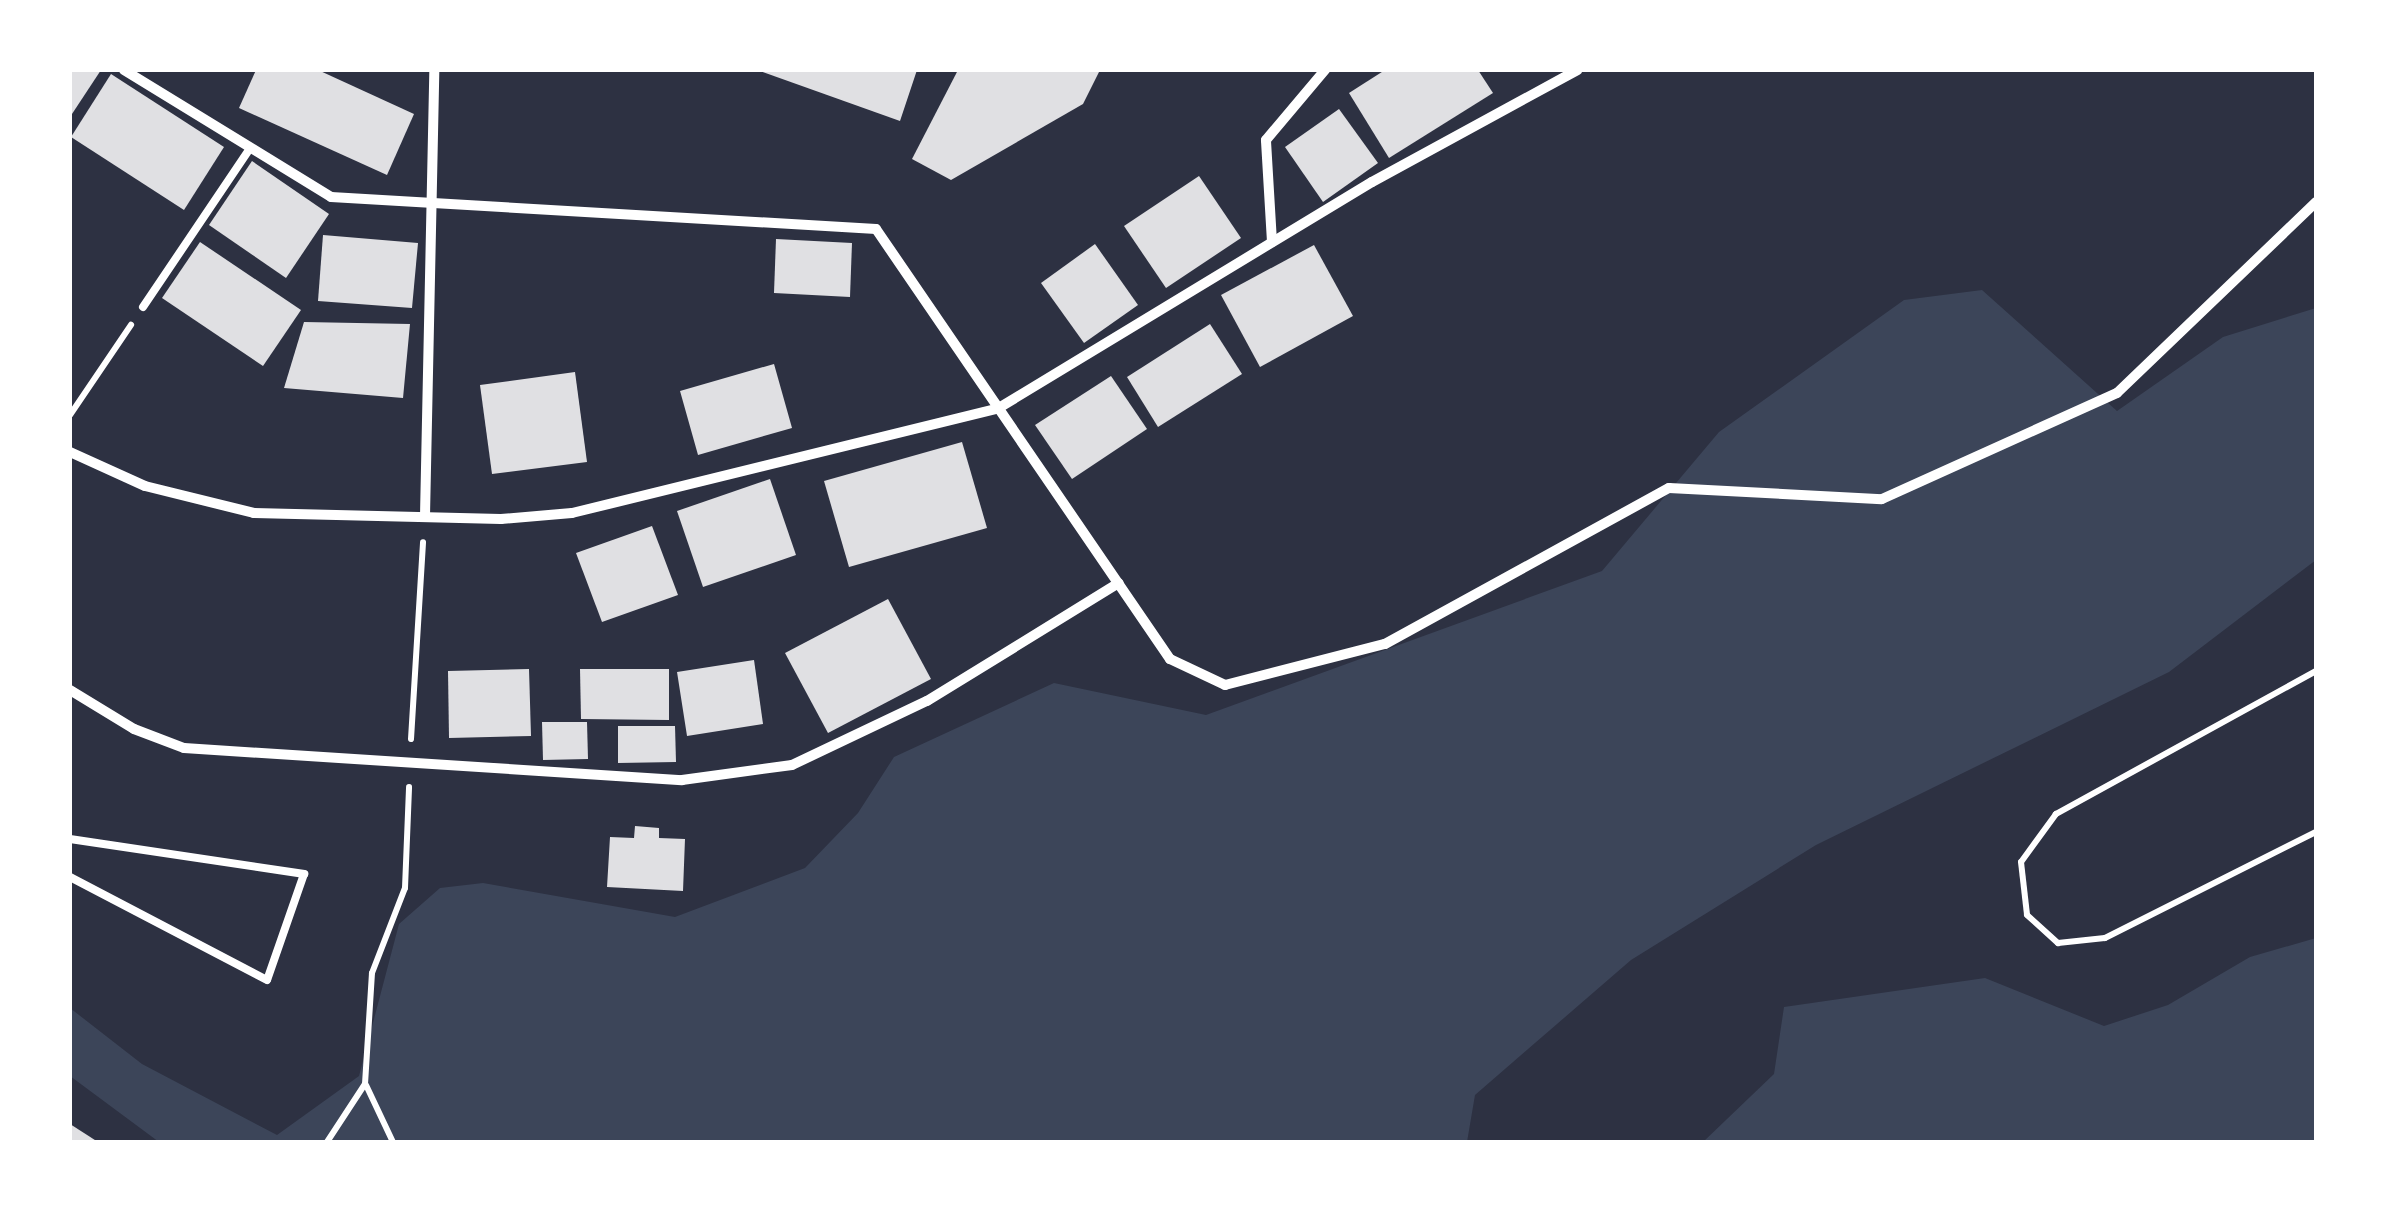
<!DOCTYPE html>
<style>
body{margin:0}
#map{position:relative;width:2386px;height:1212px;overflow:hidden;background:#2d3142;font-family:Rubik,sans-serif}
div>[style]{position:absolute}
.green>*{inset:0;background:#3c4559}
.building>*{inset:0;background:#e0e0e3}
.path>*{height:6px;margin:-3px;padding:0 3px;transform-origin:3px;border-radius:3px;background:#fff}
.service>*{height:8px;margin:-4px;padding:0 4px;transform-origin:4px;border-radius:4px;background:#fff}
.minor>*{height:10px;margin:-5px;padding:0 5px;transform-origin:5px;border-radius:5px;background:#fff}
span{translate:-50% -50%;white-space:nowrap;text-align:center;line-height:1.15;-webkit-text-stroke:9px #fff;paint-order:stroke}
.frame{position:absolute;inset:0;border:72px solid #fff;pointer-events:none}
</style>
<div id="map">
<div class="green">
<i style="clip-path:polygon(1982px 290px,2117px 411px,2223px 337px,2316px 308px,2316px 560px,2169px 672px,1816px 845px,1631px 960px,1475px 1095px,1467px 1142px,159px 1142px,70px 1076px,70px 1008px,142px 1064px,277px 1135px,359px 1076px,399px 924px,440px 888px,483px 883px,675px 917px,805px 868px,858px 813px,894px 757px,1054px 683px,1206px 715px,1602px 571px,1719px 432px,1904px 300px)"></i>
<i style="clip-path:polygon(2316px 938px,2316px 1142px,1703px 1142px,1774px 1074px,1784px 1007px,1985px 978px,2104px 1026px,2168px 1005px,2250px 957px)"></i>
</div>
<div class="building">
<i style="clip-path:polygon(70px 70px,101px 70px,70px 117px)"></i>
<i style="clip-path:polygon(256px 70px,318px 70px,414px 114px,387px 175px,239px 108px)"></i>
<i style="clip-path:polygon(757px 70px,917px 70px,900px 121px)"></i>
<i style="clip-path:polygon(958px 70px,1100px 70px,1083px 104px,951px 180px,912px 159px)"></i>
<i style="clip-path:polygon(1385px 70px,1478px 70px,1493px 93px,1389px 158px,1349px 93px)"></i>
<i style="clip-path:polygon(111px 74px,224px 147px,184px 210px,71px 137px)"></i>
<i style="clip-path:polygon(1339px 109px,1378px 163px,1323px 202px,1285px 147px)"></i>
<i style="clip-path:polygon(252px 161px,329px 214px,286px 278px,209px 225px)"></i>
<i style="clip-path:polygon(1199px 176px,1241px 238px,1166px 288px,1124px 226px)"></i>
<i style="clip-path:polygon(323px 235px,418px 243px,412px 308px,318px 301px)"></i>
<i style="clip-path:polygon(776px 239px,852px 243px,850px 297px,774px 293px)"></i>
<i style="clip-path:polygon(200px 242px,301px 310px,263px 366px,162px 298px)"></i>
<i style="clip-path:polygon(1095px 244px,1138px 305px,1084px 343px,1041px 283px)"></i>
<i style="clip-path:polygon(1314px 245px,1353px 316px,1260px 367px,1221px 295px)"></i>
<i style="clip-path:polygon(304px 322px,410px 324px,403px 398px,284px 388px)"></i>
<i style="clip-path:polygon(1210px 324px,1242px 374px,1158px 427px,1127px 377px)"></i>
<i style="clip-path:polygon(774px 364px,792px 428px,698px 455px,680px 391px)"></i>
<i style="clip-path:polygon(575px 372px,587px 462px,492px 474px,480px 385px)"></i>
<i style="clip-path:polygon(1111px 376px,1147px 429px,1072px 479px,1035px 425px)"></i>
<i style="clip-path:polygon(962px 442px,987px 528px,849px 567px,824px 481px)"></i>
<i style="clip-path:polygon(770px 479px,796px 555px,703px 587px,677px 511px)"></i>
<i style="clip-path:polygon(652px 526px,678px 595px,602px 622px,576px 553px)"></i>
<i style="clip-path:polygon(888px 599px,931px 679px,828px 733px,785px 653px)"></i>
<i style="clip-path:polygon(754px 660px,763px 724px,687px 736px,677px 672px)"></i>
<i style="clip-path:polygon(529px 669px,531px 736px,449px 738px,448px 671px)"></i>
<i style="clip-path:polygon(580px 669px,669px 669px,669px 720px,581px 719px)"></i>
<i style="clip-path:polygon(542px 722px,587px 722px,588px 759px,543px 760px)"></i>
<i style="clip-path:polygon(618px 726px,675px 726px,676px 762px,618px 763px)"></i>
<i style="clip-path:polygon(635px 826px,659px 828px,659px 838px,685px 839px,683px 891px,607px 887px,610px 837px,634px 838px)"></i>
<i style="clip-path:polygon(70px 1124px,98px 1142px,70px 1142px)"></i>
</div>
<div class="path">
<i style="left:70px;top:415px;width:109px;rotate:-55.9deg"></i>
<i style="left:2316px;top:671px;width:297px;rotate:151.2deg"></i>
<i style="left:2056px;top:814px;width:59px;rotate:126.1deg"></i>
<i style="left:2021px;top:862px;width:53px;rotate:83.5deg"></i>
<i style="left:2027px;top:915px;width:42px;rotate:42.1deg"></i>
<i style="left:2058px;top:943px;width:47px;rotate:-6.1deg"></i>
<i style="left:2105px;top:938px;width:236px;rotate:-26.7deg"></i>
<i style="left:411px;top:739px;width:197px;rotate:-86.5deg"></i>
<i style="left:366px;top:1085px;width:63px;rotate:64.7deg"></i>
<i style="left:327px;top:1142px;width:69px;rotate:-56.8deg"></i>
<i style="left:365px;top:1084px;width:111px;rotate:-86.4deg"></i>
<i style="left:372px;top:973px;width:91px;rotate:-68.8deg"></i>
<i style="left:405px;top:888px;width:101px;rotate:-87.7deg"></i>
</div>
<div class="service">
<i style="left:143px;top:307px;width:189px;rotate:-56deg"></i>
<i style="left:70px;top:839px;width:237px;rotate:8.5deg"></i>
<i style="left:304px;top:874px;width:112px;rotate:109.2deg"></i>
<i style="left:267px;top:980px;width:222px;rotate:-152.4deg"></i>
</div>
<div class="minor">
<i style="left:124px;top:70px;width:243px;rotate:31.5deg"></i>
<i style="left:331px;top:197px;width:546px;rotate:3.36deg"></i>
<i style="left:876px;top:229px;width:521px;rotate:55.64deg"></i>
<i style="left:1170px;top:659px;width:61px;rotate:25.3deg"></i>
<i style="left:1225px;top:685px;width:165px;rotate:-14.4deg"></i>
<i style="left:1385px;top:644px;width:324px;rotate:-28.8deg"></i>
<i style="left:1669px;top:488px;width:213px;rotate:3deg"></i>
<i style="left:1882px;top:499px;width:258px;rotate:-24.3deg"></i>
<i style="left:2117px;top:393px;width:276px;rotate:-43.8deg"></i>
<i style="left:1272px;top:242px;width:102px;rotate:-93.4deg"></i>
<i style="left:1266px;top:140px;width:92px;rotate:-49.9deg"></i>
<i style="left:70px;top:452px;width:82px;rotate:24.4deg"></i>
<i style="left:145px;top:486px;width:112px;rotate:13.9deg"></i>
<i style="left:254px;top:513px;width:247px;rotate:1.4deg"></i>
<i style="left:501px;top:519px;width:71px;rotate:-4.8deg"></i>
<i style="left:572px;top:513px;width:438px;rotate:-13.8deg"></i>
<i style="left:997px;top:409px;width:438px;rotate:-31.2deg"></i>
<i style="left:1372px;top:182px;width:234px;rotate:-28.6deg"></i>
<i style="left:425px;top:516px;width:446px;rotate:-88.8deg"></i>
<i style="left:70px;top:690px;width:75px;rotate:31.4deg"></i>
<i style="left:134px;top:729px;width:53px;rotate:20.8deg"></i>
<i style="left:184px;top:748px;width:499px;rotate:3.7deg"></i>
<i style="left:682px;top:780px;width:111px;rotate:-7.8deg"></i>
<i style="left:792px;top:765px;width:149px;rotate:-25.4deg"></i>
<i style="left:927px;top:701px;width:225px;rotate:-31.6deg"></i>
</div>
<div class="frame"></div>
</div>
